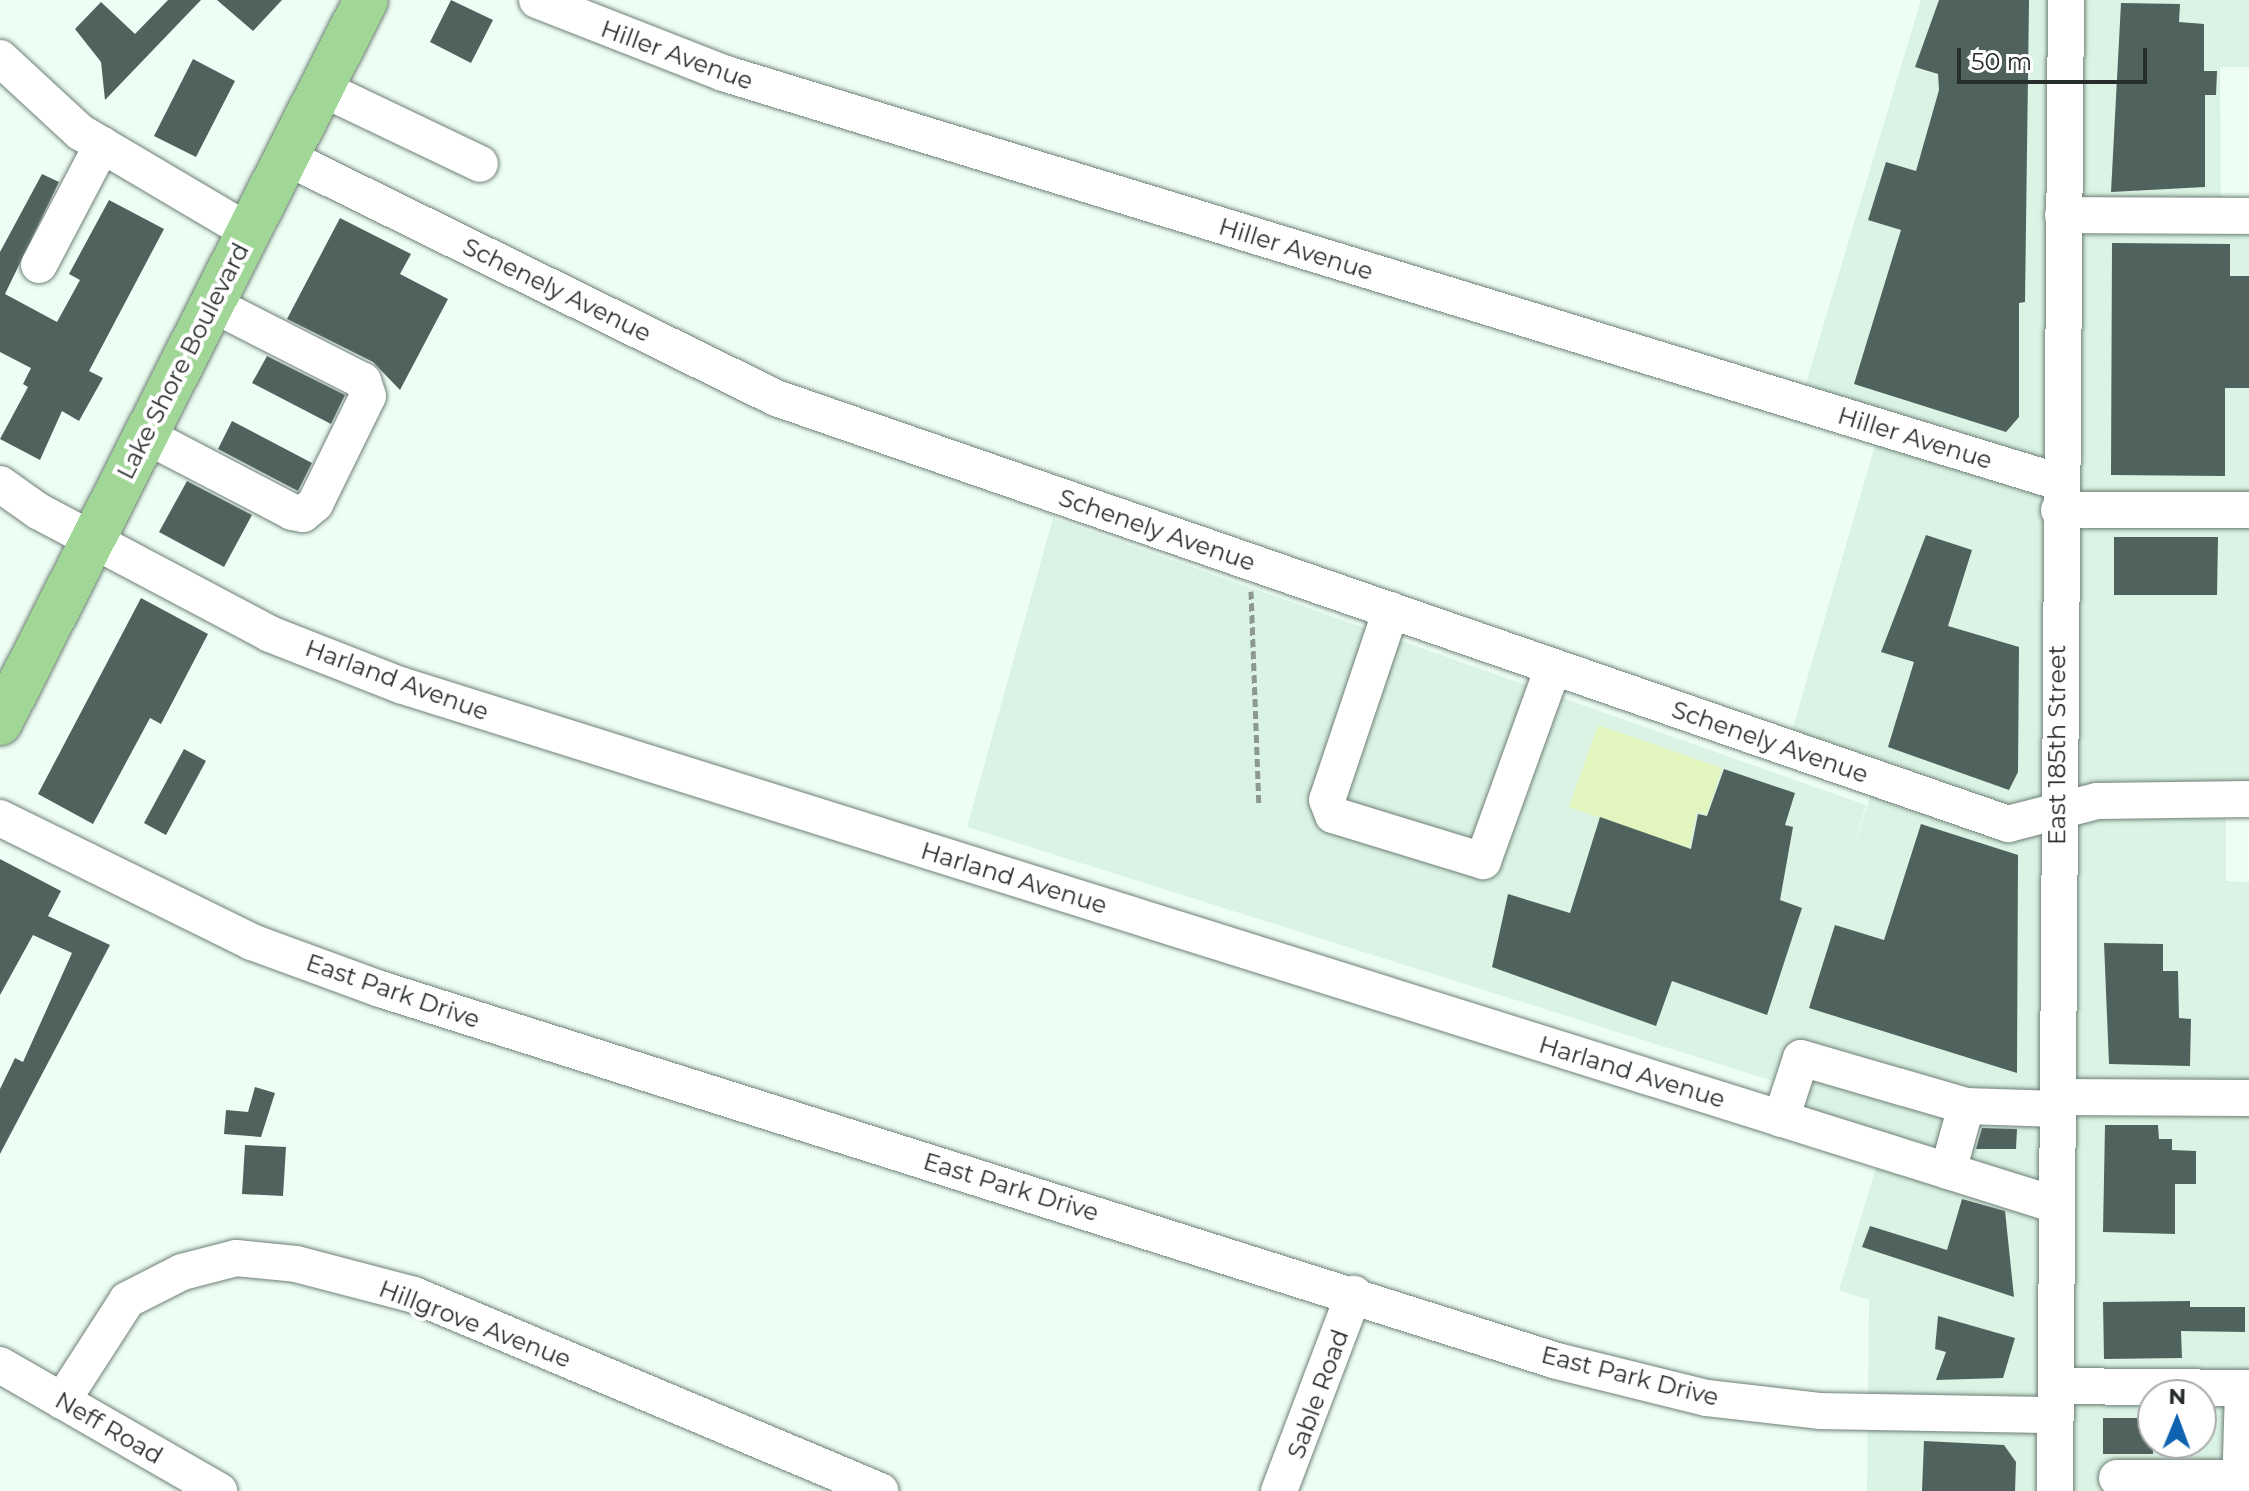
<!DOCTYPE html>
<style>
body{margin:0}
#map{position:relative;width:2249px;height:1491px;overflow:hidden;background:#edfff5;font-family:Montserrat,sans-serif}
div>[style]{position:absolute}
.built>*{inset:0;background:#daf3e4}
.green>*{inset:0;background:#e3f5bf}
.building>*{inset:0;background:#50625d}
.path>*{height:5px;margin-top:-2.5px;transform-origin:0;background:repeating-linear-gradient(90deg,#8c9891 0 8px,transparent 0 12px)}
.roads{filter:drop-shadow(0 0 2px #6f7f76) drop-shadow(0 0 2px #6f7f76)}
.minor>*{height:36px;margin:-18px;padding:0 18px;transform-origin:18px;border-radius:18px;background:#fff}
.major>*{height:44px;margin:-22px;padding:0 22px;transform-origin:22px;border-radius:22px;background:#a0d797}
span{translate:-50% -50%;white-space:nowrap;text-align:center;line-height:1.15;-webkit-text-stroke:8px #fff;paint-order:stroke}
.street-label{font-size:24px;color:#272d2a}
.north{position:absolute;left:2137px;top:1379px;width:80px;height:80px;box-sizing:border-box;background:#fff;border:2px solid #a9abaa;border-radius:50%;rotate:1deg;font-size:22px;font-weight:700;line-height:32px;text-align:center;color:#272d2a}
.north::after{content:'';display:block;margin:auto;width:28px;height:36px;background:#0f62b0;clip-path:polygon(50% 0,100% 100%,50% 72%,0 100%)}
.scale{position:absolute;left:1957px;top:48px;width:190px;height:36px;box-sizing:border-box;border:4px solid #272d2a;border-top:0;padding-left:10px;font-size:24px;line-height:28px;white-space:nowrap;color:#272d2a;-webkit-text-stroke:6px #fff;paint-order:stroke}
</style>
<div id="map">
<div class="built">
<i style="clip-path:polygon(evenodd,1921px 0,2249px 0,2249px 67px,2220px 67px,2221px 216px,2249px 216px,2249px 799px,2226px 799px,2226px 881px,2249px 882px,2249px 1491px,1867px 1491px,1869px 1300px,1839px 1290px,1881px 1151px,1766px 1114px,1776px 1082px,967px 827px,1053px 518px,1866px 805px,1853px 849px,1876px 779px,1787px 748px,1880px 428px,1800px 403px,1921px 0,2153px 1395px,2201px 1395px,2201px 1443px,2153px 1443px,2153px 1395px)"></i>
</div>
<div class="green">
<i style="clip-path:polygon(1598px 725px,1722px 768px,1707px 814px,1697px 812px,1689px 848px,1569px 807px)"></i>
</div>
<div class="building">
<i style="clip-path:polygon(168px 0,201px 0,105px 100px,101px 62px,75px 29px,101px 2px,135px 34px)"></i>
<i style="clip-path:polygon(217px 0,282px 0,253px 31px)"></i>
<i style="clip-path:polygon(451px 0,493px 20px,471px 63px,430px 42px)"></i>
<i style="clip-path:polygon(1939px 0,2029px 0,2025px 302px,2019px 303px,2019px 417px,2006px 432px,1854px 384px,1901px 230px,1868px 220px,1886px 162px,1916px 171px,1939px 90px,1938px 74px,1915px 67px)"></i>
<i style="clip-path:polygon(2121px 3px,2180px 4px,2179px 22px,2204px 24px,2204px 71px,2217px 71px,2216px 95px,2205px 95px,2205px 187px,2111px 192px)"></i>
<i style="clip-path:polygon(193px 59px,235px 81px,196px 157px,154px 136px)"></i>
<i style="clip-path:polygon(42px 174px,59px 182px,5px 294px,57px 322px,80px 280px,69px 274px,109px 200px,164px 229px,89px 371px,103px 378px,79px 421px,62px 411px,40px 460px,0 439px,28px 387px,23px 384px,31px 368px,0 352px,0 252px)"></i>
<i style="clip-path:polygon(340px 218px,411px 254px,400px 274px,448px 299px,400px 390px,373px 362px,287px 319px)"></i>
<i style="clip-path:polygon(2112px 243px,2230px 244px,2230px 276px,2249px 276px,2249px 388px,2225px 388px,2225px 476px,2111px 475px)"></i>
<i style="clip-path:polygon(267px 356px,345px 395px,331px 424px,252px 383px)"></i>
<i style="clip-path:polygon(232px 421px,312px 463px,298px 491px,218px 449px)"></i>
<i style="clip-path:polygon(187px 481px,252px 515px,224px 567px,159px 532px)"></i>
<i style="clip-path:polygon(1926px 535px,1972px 550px,1948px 626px,2019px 647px,2018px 772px,2009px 790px,1888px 747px,1914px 662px,1881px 652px)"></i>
<i style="clip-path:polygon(2114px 537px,2218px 537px,2217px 595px,2114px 595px)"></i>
<i style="clip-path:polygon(141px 598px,208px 634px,161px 724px,150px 718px,93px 824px,38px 794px)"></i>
<i style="clip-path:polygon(184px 749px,206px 761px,166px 835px,144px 823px)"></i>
<i style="clip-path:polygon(1724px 769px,1795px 793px,1785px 825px,1793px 827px,1780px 900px,1802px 908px,1767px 1015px,1672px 981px,1656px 1026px,1492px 967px,1508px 894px,1570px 913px,1600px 817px,1691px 849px,1698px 814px,1707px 816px)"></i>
<i style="clip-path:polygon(1921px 824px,2018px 855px,2017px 1073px,1809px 1008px,1835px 925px,1884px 940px)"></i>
<i style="clip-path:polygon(0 859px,61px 891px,48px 916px,110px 945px,0 1154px,0 1089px,15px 1058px,23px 1062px,72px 953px,33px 935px,0 995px)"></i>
<i style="clip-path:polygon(2104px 943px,2163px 944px,2163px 971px,2178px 971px,2179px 1018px,2191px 1019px,2190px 1066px,2109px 1064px)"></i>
<i style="clip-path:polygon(255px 1087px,275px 1093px,261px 1137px,224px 1134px,226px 1110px,248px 1112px)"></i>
<i style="clip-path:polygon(2105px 1125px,2158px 1125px,2159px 1139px,2172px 1139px,2172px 1150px,2196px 1151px,2196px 1184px,2175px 1184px,2175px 1234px,2103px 1232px)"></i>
<i style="clip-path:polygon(1982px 1128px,2017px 1129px,2016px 1149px,1976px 1149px)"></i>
<i style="clip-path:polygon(245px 1145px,286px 1147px,283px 1196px,242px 1194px)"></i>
<i style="clip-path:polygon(1962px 1199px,2005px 1211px,2014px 1297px,1862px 1247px,1870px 1226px,1947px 1250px)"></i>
<i style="clip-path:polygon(2190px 1301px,2190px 1307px,2245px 1307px,2245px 1332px,2181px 1331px,2182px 1358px,2104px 1359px,2103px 1302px)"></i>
<i style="clip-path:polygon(1938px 1316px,2015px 1338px,2003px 1378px,1936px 1380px,1946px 1352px,1935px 1349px)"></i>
<i style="clip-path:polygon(2103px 1418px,2153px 1418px,2153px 1454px,2103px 1454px)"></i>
<i style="clip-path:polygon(1924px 1441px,2004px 1445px,2016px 1462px,2015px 1491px,1922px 1491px)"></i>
</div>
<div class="path">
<i style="left:1251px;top:591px;width:214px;rotate:87.9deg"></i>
</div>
<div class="roads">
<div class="minor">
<i style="left:537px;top:0;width:200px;rotate:21.4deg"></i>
<i style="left:723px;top:73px;width:1397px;rotate:17.02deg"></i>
<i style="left:0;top:58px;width:109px;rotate:42.8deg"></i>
<i style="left:80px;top:132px;width:196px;rotate:30.6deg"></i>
<i style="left:321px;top:88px;width:176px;rotate:25.5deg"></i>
<i style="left:286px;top:157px;width:546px;rotate:26.19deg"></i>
<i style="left:776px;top:398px;width:1304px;rotate:19.07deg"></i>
<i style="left:2008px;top:824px;width:92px;rotate:-14.5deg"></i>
<i style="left:2097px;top:801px;width:152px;rotate:-0.8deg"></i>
<i style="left:2063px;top:215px;width:186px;rotate:0.3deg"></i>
<i style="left:39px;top:265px;width:136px;rotate:-62.3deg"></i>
<i style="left:145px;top:435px;width:166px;rotate:27.6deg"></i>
<i style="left:292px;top:512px;width:11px;rotate:10deg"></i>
<i style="left:303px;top:514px;width:16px;rotate:-40deg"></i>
<i style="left:315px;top:504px;width:120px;rotate:-63.9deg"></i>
<i style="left:368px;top:396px;width:16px;rotate:-108deg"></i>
<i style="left:363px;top:381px;width:169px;rotate:-153deg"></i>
<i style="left:0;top:484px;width:47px;rotate:35.4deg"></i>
<i style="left:38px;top:511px;width:263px;rotate:27.9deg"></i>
<i style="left:270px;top:634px;width:140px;rotate:21.4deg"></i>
<i style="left:400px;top:685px;width:1736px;rotate:17.43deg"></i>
<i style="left:2059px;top:510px;width:190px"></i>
<i style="left:1391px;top:610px;width:200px;rotate:108.6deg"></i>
<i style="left:1327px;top:800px;width:16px;rotate:68deg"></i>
<i style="left:1333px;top:815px;width:157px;rotate:17deg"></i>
<i style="left:1483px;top:861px;width:205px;rotate:-70.1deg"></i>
<i style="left:0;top:818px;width:281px;rotate:26.2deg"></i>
<i style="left:252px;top:942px;width:136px;rotate:20.2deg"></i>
<i style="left:380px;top:989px;width:1234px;rotate:17.54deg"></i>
<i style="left:1557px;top:1361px;width:154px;rotate:13.9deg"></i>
<i style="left:1707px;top:1398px;width:115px;rotate:6.5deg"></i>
<i style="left:1821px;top:1411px;width:235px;rotate:1deg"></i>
<i style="left:2058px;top:1097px;width:191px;rotate:0.3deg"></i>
<i style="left:1781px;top:1119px;width:64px;rotate:-71.8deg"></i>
<i style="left:1801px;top:1058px;width:172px;rotate:16.2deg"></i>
<i style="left:1966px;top:1106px;width:92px;rotate:1.9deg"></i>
<i style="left:1948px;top:1171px;width:67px;rotate:-74.5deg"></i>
<i style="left:0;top:1365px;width:253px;rotate:29.9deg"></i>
<i style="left:2056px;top:1386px;width:193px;rotate:0.6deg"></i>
<i style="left:62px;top:1401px;width:120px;rotate:-57.2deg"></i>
<i style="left:127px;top:1300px;width:62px;rotate:-27deg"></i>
<i style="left:182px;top:1272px;width:56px;rotate:-14.5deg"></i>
<i style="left:236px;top:1258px;width:60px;rotate:5.7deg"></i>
<i style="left:296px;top:1264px;width:122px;rotate:14.7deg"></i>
<i style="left:414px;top:1295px;width:506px;rotate:22.81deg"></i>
<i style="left:2117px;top:1478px;width:123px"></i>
<i style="left:1279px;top:1491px;width:211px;rotate:-69.2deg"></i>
<i style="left:2055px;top:1491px;width:1491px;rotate:-89.58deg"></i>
<i style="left:2240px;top:1491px;width:103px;rotate:-88.3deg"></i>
</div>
<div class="major">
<i style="left:0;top:723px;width:810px;rotate:-63.15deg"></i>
</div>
</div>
<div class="street-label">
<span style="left:677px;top:55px;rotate:20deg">Hiller Avenue</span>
<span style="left:1296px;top:249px;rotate:17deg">Hiller Avenue</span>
<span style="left:557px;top:290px;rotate:26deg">Schenely Avenue</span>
<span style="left:183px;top:361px;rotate:-63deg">Lake Shore Boulevard</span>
<span style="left:1915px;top:438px;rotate:17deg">Hiller Avenue</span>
<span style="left:1157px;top:530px;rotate:19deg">Schenely Avenue</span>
<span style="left:397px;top:680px;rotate:20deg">Harland Avenue</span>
<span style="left:1770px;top:742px;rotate:19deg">Schenely Avenue</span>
<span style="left:2057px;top:745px;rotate:-90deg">East 185th Street</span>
<span style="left:1014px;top:878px;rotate:17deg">Harland Avenue</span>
<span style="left:393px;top:991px;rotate:19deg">East Park Drive</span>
<span style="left:1632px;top:1072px;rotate:17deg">Harland Avenue</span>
<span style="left:1011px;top:1187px;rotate:17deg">East Park Drive</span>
<span style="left:475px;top:1324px;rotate:21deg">Hillgrove Avenue</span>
<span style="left:1630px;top:1376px;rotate:14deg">East Park Drive</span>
<span style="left:1318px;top:1394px;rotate:-70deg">Sable Road</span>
<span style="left:109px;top:1428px;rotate:30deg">Neff Road</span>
</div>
<div class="north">N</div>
<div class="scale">50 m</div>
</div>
